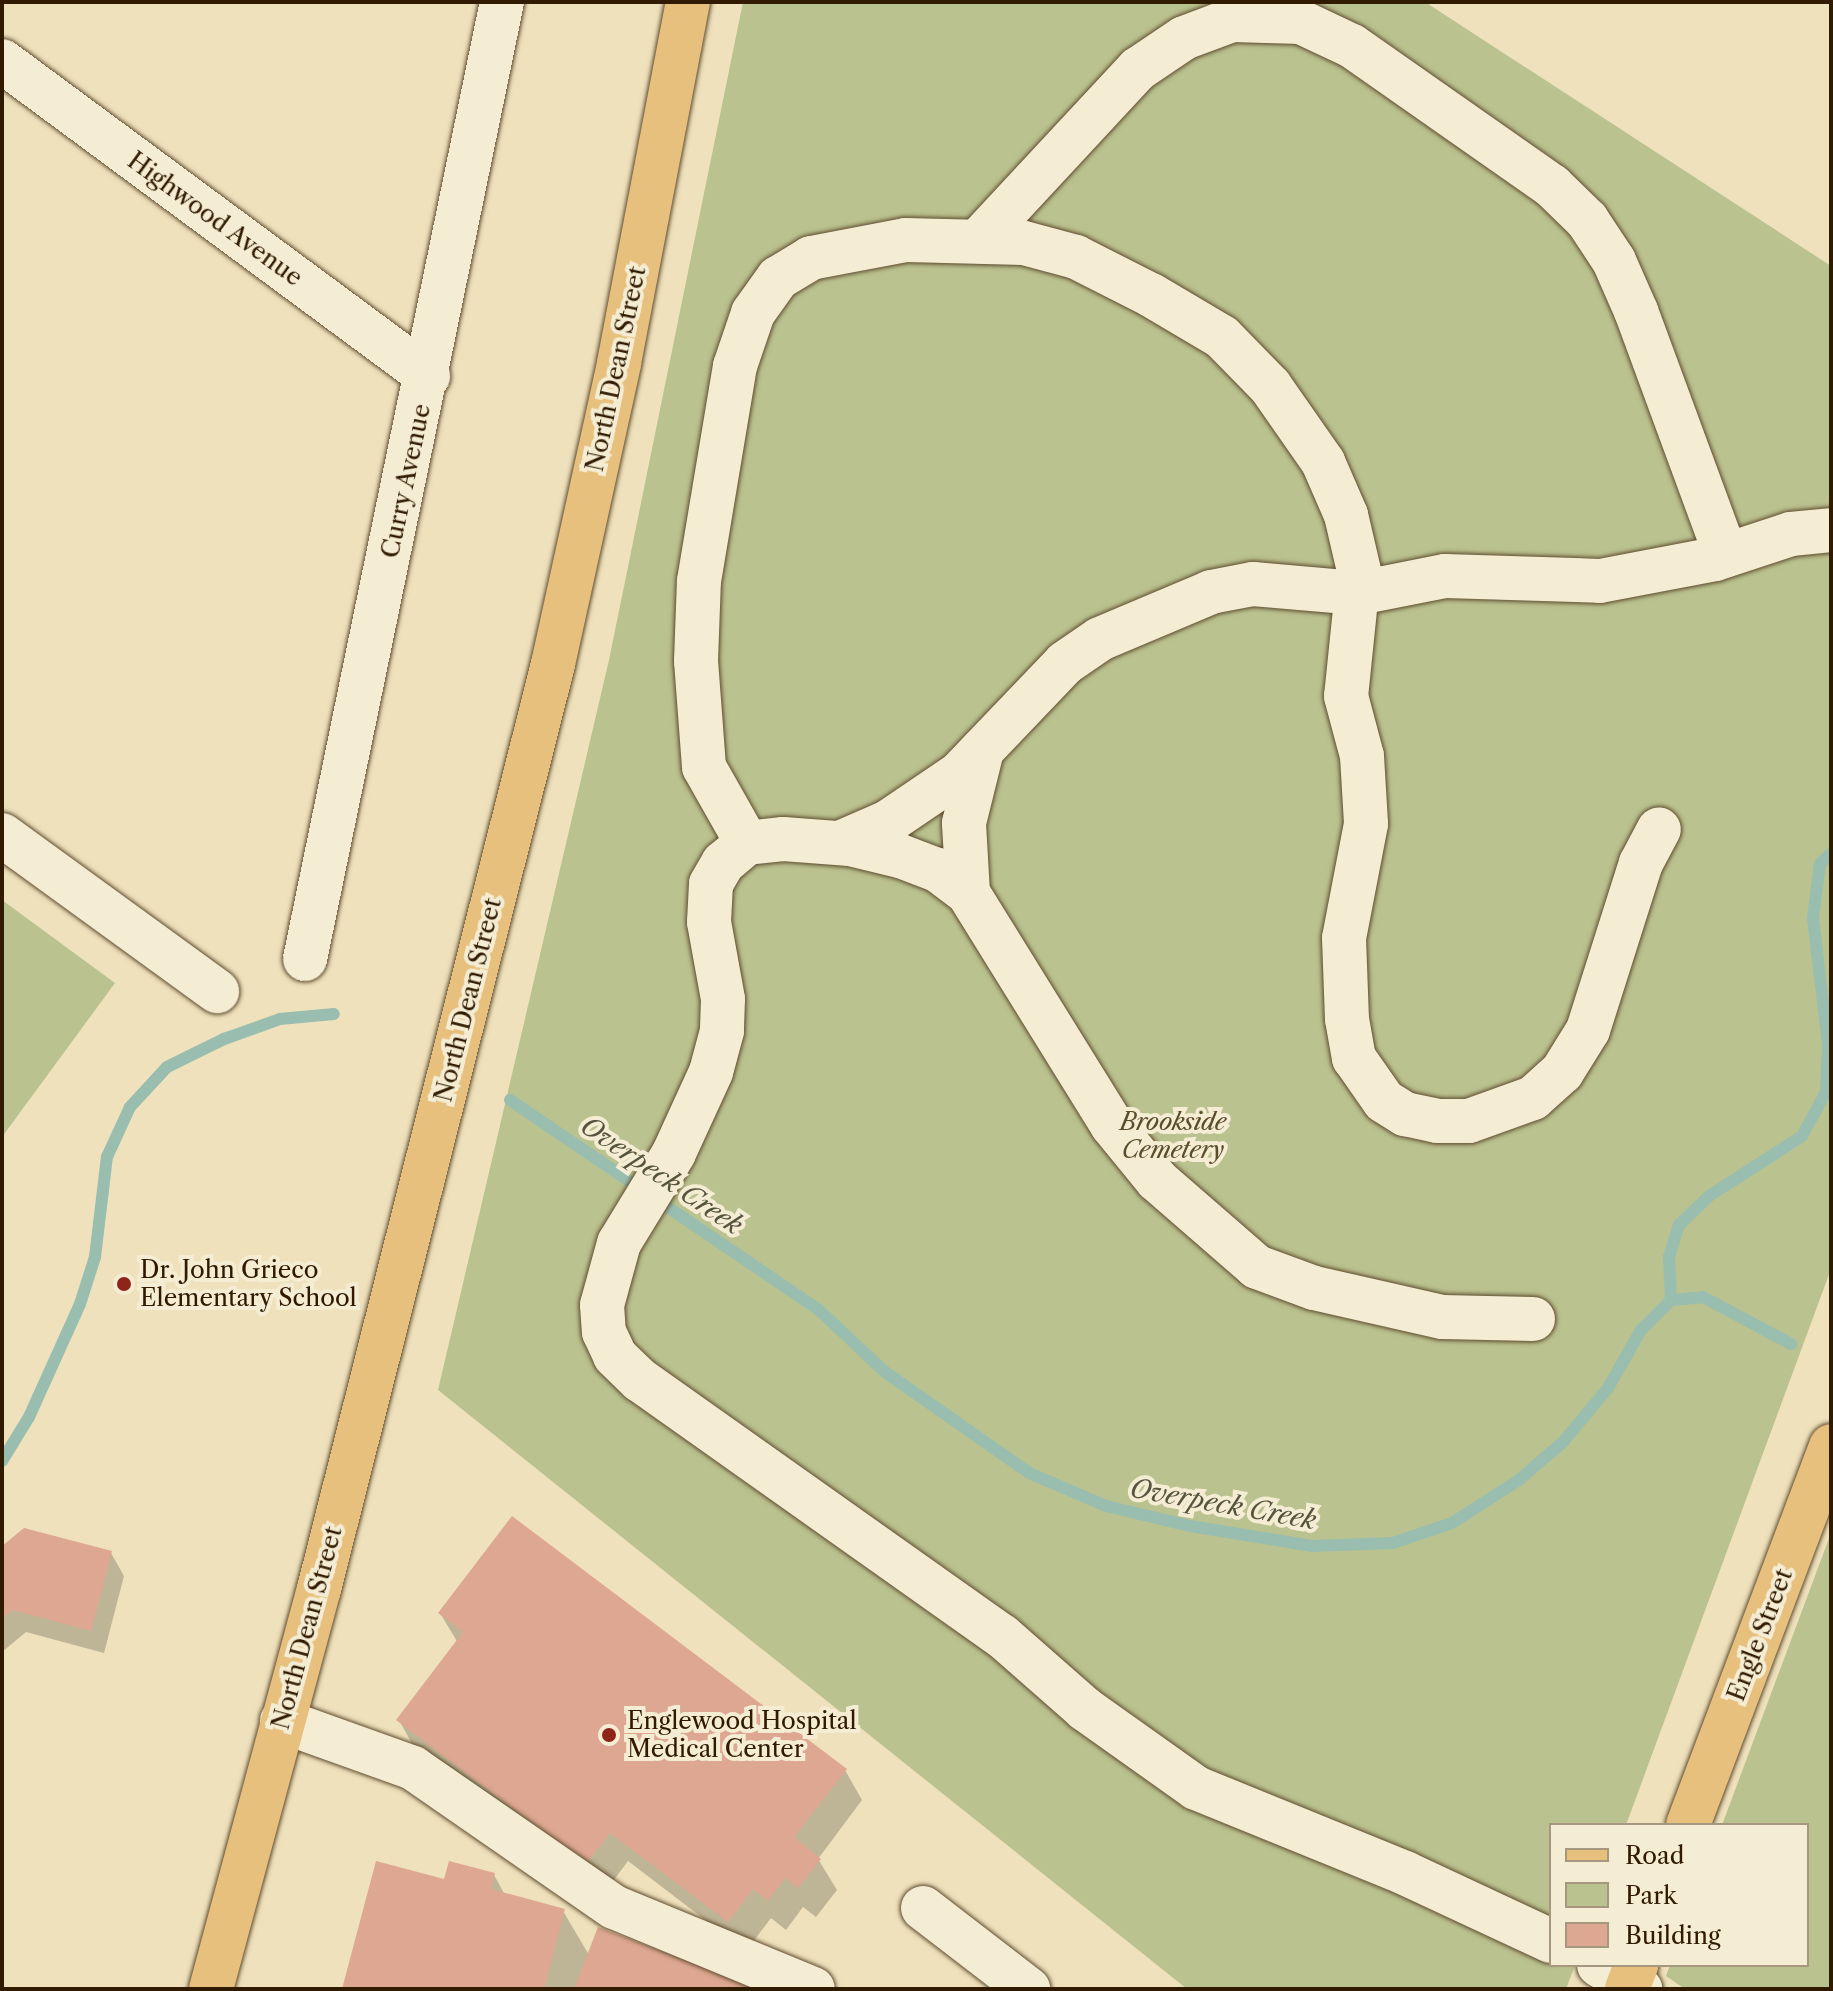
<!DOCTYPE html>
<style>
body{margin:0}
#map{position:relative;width:1833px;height:1991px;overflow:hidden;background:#eee1bc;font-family:"Libre Caslon Text",serif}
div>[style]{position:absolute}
.green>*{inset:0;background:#bac28f}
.shadow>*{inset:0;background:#0003}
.stream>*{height:12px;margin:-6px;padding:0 6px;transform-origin:6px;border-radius:6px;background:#99beaf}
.building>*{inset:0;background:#dea792}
.roads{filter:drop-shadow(0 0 2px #604c2f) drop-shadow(0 0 2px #604c2f)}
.minor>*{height:44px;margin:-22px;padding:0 22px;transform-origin:22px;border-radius:22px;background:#f4ecd3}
.major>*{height:44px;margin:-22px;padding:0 22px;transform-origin:22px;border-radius:22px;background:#e7c07e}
.dots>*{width:22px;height:22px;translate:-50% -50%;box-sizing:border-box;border:4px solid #f4ecd3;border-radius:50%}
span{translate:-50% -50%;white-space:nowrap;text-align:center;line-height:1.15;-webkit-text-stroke:8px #f4ecd3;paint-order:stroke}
.street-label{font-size:24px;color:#301b00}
.park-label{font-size:24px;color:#594d2b;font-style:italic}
.poi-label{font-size:24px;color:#301b00}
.left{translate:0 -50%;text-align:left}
.water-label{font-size:26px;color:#55543d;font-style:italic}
.frame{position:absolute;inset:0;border:4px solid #301b00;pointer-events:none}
.legend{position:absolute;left:1549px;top:1823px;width:260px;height:144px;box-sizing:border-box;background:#f4ecd3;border:2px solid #a6987f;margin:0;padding:10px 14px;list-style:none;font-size:24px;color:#301b00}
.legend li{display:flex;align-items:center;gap:16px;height:40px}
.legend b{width:40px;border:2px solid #a6987f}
</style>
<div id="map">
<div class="green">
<i style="clip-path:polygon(743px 2px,1425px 2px,1831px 266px,1831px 1269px,1626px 1825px,1551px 1825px,1551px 1965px,1575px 1965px,1566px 1989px,1187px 1989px,438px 1390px,609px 660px)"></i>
<i style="clip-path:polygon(2px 900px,115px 983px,2px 1137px)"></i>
<i style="clip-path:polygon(1831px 1533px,1831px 1989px,1685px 1989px,1666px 1976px,1670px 1965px,1807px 1965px,1807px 1825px,1722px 1825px)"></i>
</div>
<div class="shadow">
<i style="clip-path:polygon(2px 1548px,111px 1553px,124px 1576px,104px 1653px,26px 1632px,2px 1652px)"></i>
<i style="clip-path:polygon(440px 1613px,845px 1770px,862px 1800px,818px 1859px,837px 1890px,816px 1917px,803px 1907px,786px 1930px,771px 1918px,746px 1951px,628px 1861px,604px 1893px,416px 1751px,399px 1720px,458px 1643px)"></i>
<i style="clip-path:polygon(494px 1875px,505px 1895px,563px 1911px,589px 1955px,755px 1989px,345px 1989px,446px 1881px)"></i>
</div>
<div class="stream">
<i style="left:510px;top:1100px;width:374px;rotate:34.2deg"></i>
<i style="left:819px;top:1310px;width:91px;rotate:43.2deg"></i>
<i style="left:885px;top:1372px;width:176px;rotate:35deg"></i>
<i style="left:1029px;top:1473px;width:84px;rotate:23.2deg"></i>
<i style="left:1106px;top:1506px;width:86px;rotate:13.4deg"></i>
<i style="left:1190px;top:1526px;width:124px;rotate:9.3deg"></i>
<i style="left:1312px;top:1546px;width:81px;rotate:-2.1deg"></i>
<i style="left:1393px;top:1543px;width:62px;rotate:-18.7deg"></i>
<i style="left:1452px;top:1523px;width:80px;rotate:-32.7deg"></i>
<i style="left:1519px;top:1480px;width:58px;rotate:-40.8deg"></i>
<i style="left:1563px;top:1442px;width:70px;rotate:-50.2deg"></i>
<i style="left:1608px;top:1388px;width:67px;rotate:-60.4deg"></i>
<i style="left:1641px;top:1330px;width:42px;rotate:-45deg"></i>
<i style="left:1671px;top:1300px;width:43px;rotate:-92.7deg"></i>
<i style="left:1669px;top:1257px;width:34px;rotate:-73deg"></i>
<i style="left:1679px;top:1225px;width:42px;rotate:-44deg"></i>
<i style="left:1709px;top:1196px;width:111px;rotate:-32.8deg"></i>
<i style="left:1802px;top:1136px;width:50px;rotate:-61.4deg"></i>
<i style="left:1826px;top:1092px;width:48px;rotate:-87.6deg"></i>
<i style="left:1828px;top:1044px;width:127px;rotate:-96.8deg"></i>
<i style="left:1813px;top:918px;width:54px;rotate:-82.6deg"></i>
<i style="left:1820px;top:864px;width:16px;rotate:-45deg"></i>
<i style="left:1671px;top:1300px;width:32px;rotate:-5deg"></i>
<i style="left:1703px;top:1297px;width:100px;rotate:28.1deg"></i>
<i style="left:2px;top:1461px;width:52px;rotate:-58.5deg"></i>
<i style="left:29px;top:1417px;width:124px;rotate:-65.7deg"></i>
<i style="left:80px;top:1304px;width:49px;rotate:-72.3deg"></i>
<i style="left:95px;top:1257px;width:101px;rotate:-83.2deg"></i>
<i style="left:107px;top:1157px;width:55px;rotate:-65.3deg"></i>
<i style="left:130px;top:1107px;width:54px;rotate:-47.2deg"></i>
<i style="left:167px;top:1067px;width:64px;rotate:-26.2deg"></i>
<i style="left:224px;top:1039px;width:59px;rotate:-19.7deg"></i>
<i style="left:280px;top:1019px;width:54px;rotate:-5.3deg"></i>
</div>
<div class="building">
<i style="clip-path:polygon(512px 1516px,847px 1769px,794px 1837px,821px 1859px,798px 1888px,785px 1878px,768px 1901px,753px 1889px,728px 1922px,610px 1833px,586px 1864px,396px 1720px,463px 1632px,438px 1613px)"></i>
<i style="clip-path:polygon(24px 1528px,112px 1551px,91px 1631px,13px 1610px,2px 1619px,2px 1546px)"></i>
<i style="clip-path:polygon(376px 1861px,444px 1879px,449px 1861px,495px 1873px,491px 1889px,565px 1909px,544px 1989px,342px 1989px)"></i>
<i style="clip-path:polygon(598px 1927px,761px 1989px,574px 1989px)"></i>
</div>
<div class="roads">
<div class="minor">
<i style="left:2px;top:61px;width:530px;rotate:36.48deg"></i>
<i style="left:978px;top:241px;width:235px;rotate:-47.1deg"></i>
<i style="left:1138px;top:69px;width:55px;rotate:-34deg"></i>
<i style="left:1184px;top:38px;width:51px;rotate:-20.6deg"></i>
<i style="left:1232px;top:20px;width:69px;rotate:1.7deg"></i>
<i style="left:1301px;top:22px;width:56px;rotate:25.2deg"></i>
<i style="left:1352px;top:46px;width:244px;rotate:35deg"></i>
<i style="left:1552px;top:186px;width:49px;rotate:44.2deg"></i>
<i style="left:1587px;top:220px;width:49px;rotate:56.6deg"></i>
<i style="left:1614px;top:261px;width:55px;rotate:66.3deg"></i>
<i style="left:1636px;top:311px;width:260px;rotate:69.8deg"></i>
<i style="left:2px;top:835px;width:266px;rotate:36deg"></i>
<i style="left:747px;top:843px;width:87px;rotate:-119.5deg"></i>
<i style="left:704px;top:767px;width:106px;rotate:-94.3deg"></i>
<i style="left:696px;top:661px;width:80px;rotate:-87.9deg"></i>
<i style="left:699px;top:581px;width:218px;rotate:-80.5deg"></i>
<i style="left:735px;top:366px;width:56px;rotate:-71.2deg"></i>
<i style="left:753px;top:313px;width:43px;rotate:-54.5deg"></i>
<i style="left:778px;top:278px;width:39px;rotate:-31deg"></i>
<i style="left:811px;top:258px;width:97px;rotate:-10.7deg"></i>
<i style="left:906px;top:240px;width:118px;rotate:1.5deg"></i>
<i style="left:1024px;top:243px;width:54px;rotate:15.1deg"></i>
<i style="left:1076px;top:257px;width:84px;rotate:26.9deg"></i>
<i style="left:1151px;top:295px;width:82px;rotate:30.6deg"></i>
<i style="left:1222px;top:337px;width:69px;rotate:45.6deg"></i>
<i style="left:1270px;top:386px;width:93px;rotate:55.1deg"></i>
<i style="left:1323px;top:462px;width:58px;rotate:66.5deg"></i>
<i style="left:1346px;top:515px;width:57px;rotate:76.9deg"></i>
<i style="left:1359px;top:571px;width:126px;rotate:95.9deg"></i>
<i style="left:1346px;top:696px;width:62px;rotate:75.1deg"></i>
<i style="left:1362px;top:756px;width:68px;rotate:86.6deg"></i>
<i style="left:1366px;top:824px;width:116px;rotate:100.9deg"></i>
<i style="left:1344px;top:938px;width:81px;rotate:87.9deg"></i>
<i style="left:1347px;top:1019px;width:40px;rotate:80deg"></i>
<i style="left:1354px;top:1058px;width:52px;rotate:55.1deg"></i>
<i style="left:1384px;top:1101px;width:25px;rotate:32deg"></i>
<i style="left:1405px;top:1114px;width:33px;rotate:12deg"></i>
<i style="left:1437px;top:1121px;width:32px"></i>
<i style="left:1469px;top:1121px;width:68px;rotate:-19.8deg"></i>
<i style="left:1533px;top:1098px;width:39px;rotate:-42deg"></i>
<i style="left:1562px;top:1072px;width:49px;rotate:-58.2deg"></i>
<i style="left:1588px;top:1030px;width:175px;rotate:-72.4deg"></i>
<i style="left:1641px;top:863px;width:38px;rotate:-62deg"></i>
<i style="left:840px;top:843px;width:52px;rotate:-23.6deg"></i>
<i style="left:888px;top:822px;width:86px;rotate:-34.1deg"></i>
<i style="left:959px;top:774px;width:153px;rotate:-46.3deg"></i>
<i style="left:1065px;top:663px;width:42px;rotate:-34.4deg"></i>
<i style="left:1100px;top:639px;width:121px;rotate:-22.9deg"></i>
<i style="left:1211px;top:592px;width:43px;rotate:-10.8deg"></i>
<i style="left:1253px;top:584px;width:106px;rotate:4.9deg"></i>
<i style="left:1359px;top:593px;width:88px;rotate:-11.2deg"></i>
<i style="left:1445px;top:576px;width:155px;rotate:1.8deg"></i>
<i style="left:1600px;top:581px;width:117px;rotate:-10.8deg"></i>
<i style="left:1715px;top:559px;width:80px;rotate:-18.2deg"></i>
<i style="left:1791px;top:534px;width:40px;rotate:-5.7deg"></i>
<i style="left:968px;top:893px;width:70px;rotate:-93.3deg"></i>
<i style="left:964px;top:823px;width:75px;rotate:-76.1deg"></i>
<i style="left:305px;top:959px;width:977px;rotate:-78.37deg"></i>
<i style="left:1533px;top:1319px;width:91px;rotate:-178.7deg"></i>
<i style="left:1442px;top:1317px;width:131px;rotate:-167.2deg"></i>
<i style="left:1314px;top:1288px;width:61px;rotate:-159.8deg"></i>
<i style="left:1257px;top:1267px;width:133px;rotate:-139deg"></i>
<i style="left:1157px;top:1180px;width:71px;rotate:-129.3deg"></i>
<i style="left:1112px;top:1125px;width:273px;rotate:-121.8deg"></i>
<i style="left:968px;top:893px;width:39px;rotate:-143deg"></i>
<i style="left:937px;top:870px;width:40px;rotate:-159deg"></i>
<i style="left:900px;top:856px;width:51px;rotate:-166.5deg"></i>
<i style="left:850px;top:844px;width:67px;rotate:-175.7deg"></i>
<i style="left:783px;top:839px;width:36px;rotate:174deg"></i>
<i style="left:747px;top:843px;width:31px;rotate:140deg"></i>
<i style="left:723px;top:863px;width:24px;rotate:120deg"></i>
<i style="left:711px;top:884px;width:38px;rotate:93deg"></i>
<i style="left:709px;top:922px;width:78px;rotate:79.7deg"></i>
<i style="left:723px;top:999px;width:32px;rotate:92deg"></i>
<i style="left:722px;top:1031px;width:42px;rotate:105deg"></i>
<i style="left:711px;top:1072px;width:89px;rotate:114.6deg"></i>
<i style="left:674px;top:1153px;width:105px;rotate:121.4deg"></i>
<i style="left:619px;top:1243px;width:64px;rotate:105.3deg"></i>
<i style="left:602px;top:1305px;width:27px;rotate:86deg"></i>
<i style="left:604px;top:1332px;width:26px;rotate:65deg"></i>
<i style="left:615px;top:1356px;width:35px;rotate:44deg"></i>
<i style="left:640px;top:1380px;width:443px;rotate:35.3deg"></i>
<i style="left:1002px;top:1636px;width:111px;rotate:41.3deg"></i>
<i style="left:1085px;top:1709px;width:136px;rotate:35.4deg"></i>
<i style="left:1196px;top:1788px;width:226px;rotate:22.1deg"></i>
<i style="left:1405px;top:1873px;width:161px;rotate:25deg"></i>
<i style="left:282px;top:1721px;width:139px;rotate:19.7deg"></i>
<i style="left:413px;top:1768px;width:244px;rotate:34.7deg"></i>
<i style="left:614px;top:1907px;width:215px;rotate:22.4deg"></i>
<i style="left:923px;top:1908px;width:133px;rotate:37.6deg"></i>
<i style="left:1599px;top:1965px;width:48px;rotate:30.3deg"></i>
</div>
<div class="major">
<i style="left:1688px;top:1825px;width:405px;rotate:-69.3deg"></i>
<i style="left:211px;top:1989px;width:414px;rotate:-74.9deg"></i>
<i style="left:319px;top:1589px;width:954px;rotate:-75.8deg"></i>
<i style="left:553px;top:664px;width:308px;rotate:-77.6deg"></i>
<i style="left:619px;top:363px;width:368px;rotate:-79.2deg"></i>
<i style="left:1627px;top:1989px;width:26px;rotate:-69deg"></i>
</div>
</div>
<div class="dots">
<i style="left:124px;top:1284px;background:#8f2418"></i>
<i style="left:609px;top:1735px;background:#8f2418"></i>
</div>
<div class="street-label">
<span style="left:215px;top:219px;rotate:36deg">Highwood Avenue</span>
<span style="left:616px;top:369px;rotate:-78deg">North Dean Street</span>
<span style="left:406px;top:481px;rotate:-78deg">Curry Avenue</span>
<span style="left:468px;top:1000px;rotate:-76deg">North Dean Street</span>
<span style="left:307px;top:1628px;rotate:-75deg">North Dean Street</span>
<span style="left:1760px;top:1635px;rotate:-69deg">Engle Street</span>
</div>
<div class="park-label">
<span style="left:1173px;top:1136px">Brookside<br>Cemetery</span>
</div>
<div class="poi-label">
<span class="left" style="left:140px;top:1284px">Dr. John Grieco<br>Elementary School</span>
<span class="left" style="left:627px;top:1735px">Englewood Hospital<br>Medical Center</span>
</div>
<div class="water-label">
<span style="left:661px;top:1176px;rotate:34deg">Overpeck Creek</span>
<span style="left:1223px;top:1505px;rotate:10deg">Overpeck Creek</span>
</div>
<div class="frame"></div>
<ul class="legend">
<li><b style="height:10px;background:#e7c07e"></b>Road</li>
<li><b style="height:22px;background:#bac28f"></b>Park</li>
<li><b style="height:22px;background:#dea792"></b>Building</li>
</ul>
</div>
